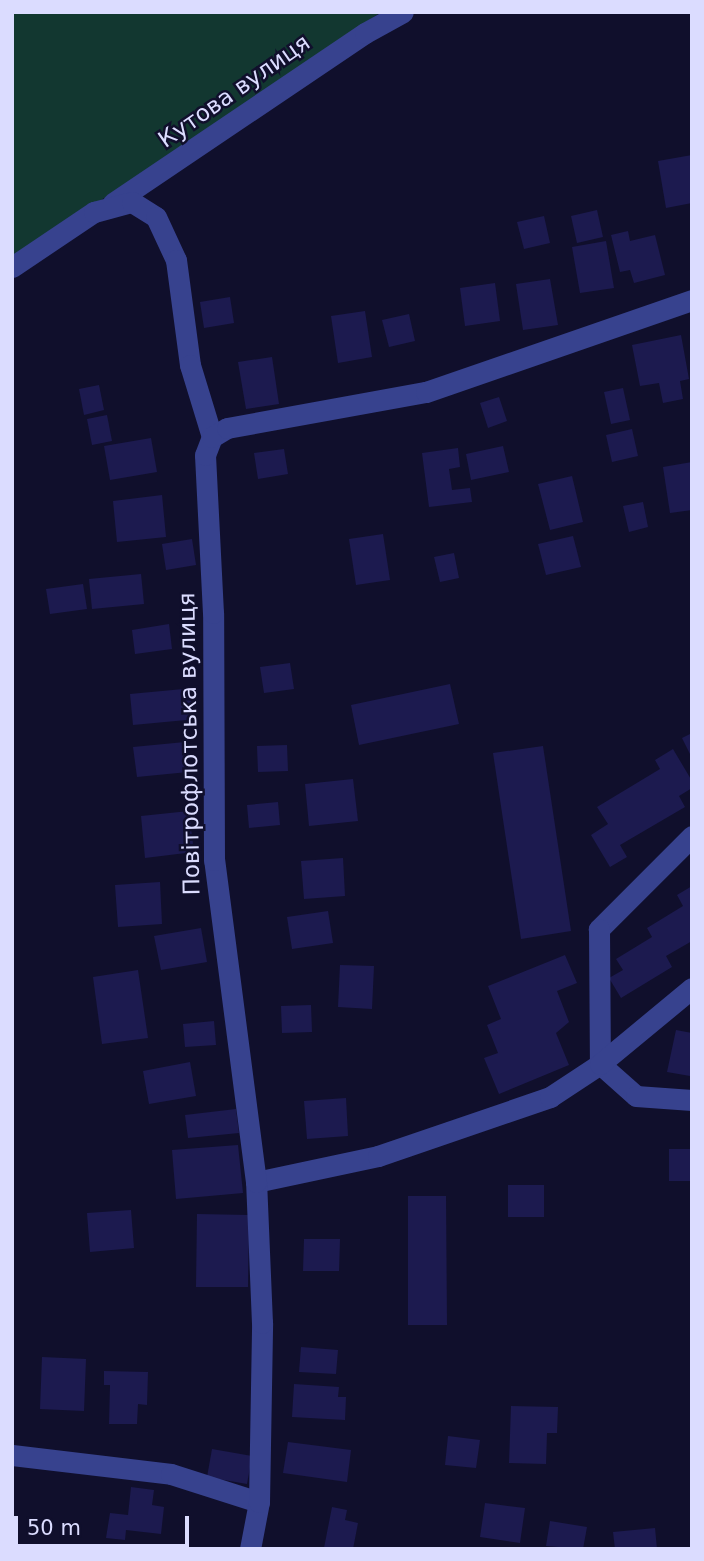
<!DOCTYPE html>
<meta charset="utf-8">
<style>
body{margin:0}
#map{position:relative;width:704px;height:1561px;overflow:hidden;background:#100f2c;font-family:"DejaVu Sans",sans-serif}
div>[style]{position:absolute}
.green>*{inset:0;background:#123730}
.building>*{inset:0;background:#1c1a4f}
.minor>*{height:21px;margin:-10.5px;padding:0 10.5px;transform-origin:10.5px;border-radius:10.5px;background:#37428e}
span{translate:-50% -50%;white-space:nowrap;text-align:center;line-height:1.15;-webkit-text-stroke:5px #100f2c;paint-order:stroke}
.street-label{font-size:23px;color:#dbdcff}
.frame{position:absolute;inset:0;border:14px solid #dbdcff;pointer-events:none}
.scale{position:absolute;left:14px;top:1516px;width:175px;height:32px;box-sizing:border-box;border:4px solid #dbdcff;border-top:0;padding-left:9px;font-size:21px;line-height:24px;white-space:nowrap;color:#dbdcff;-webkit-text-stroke:5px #100f2c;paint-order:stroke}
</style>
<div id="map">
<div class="green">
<i style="clip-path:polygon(12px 12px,381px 12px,12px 260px)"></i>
</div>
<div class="building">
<i style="clip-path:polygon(692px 155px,692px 203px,666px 208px,658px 161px)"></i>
<i style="clip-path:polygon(597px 210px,603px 237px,577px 243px,571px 216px)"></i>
<i style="clip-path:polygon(544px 216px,550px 243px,524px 249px,517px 222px)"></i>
<i style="clip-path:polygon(628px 231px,630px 241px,655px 235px,665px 275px,634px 283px,630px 270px,620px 272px,611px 235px)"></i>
<i style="clip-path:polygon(606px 241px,614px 288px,580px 293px,572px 247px)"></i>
<i style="clip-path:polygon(550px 279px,558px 325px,523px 330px,516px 284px)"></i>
<i style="clip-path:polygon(495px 283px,500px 321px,465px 326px,460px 288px)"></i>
<i style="clip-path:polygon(230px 297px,234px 323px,204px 328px,200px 302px)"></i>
<i style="clip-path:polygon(365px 311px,372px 357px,338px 363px,331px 316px)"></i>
<i style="clip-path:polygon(409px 314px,415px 341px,389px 347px,382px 320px)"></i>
<i style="clip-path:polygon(681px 335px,689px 379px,680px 381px,683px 399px,663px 403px,659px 383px,640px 386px,632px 345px)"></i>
<i style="clip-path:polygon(272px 357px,279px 404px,246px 409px,238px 362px)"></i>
<i style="clip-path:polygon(99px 385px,104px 410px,84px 415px,79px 389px)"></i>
<i style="clip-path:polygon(623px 388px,630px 420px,611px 424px,604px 392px)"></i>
<i style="clip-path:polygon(499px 397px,507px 421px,488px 428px,480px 403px)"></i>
<i style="clip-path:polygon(107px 415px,112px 441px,92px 445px,87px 419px)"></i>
<i style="clip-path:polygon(632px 429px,638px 456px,612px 462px,606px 435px)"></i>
<i style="clip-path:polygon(151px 438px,157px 472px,110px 480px,104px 446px)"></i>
<i style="clip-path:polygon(503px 446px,509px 472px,471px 480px,466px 454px)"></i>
<i style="clip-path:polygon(458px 448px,460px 467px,449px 469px,452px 490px,470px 488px,472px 502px,429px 507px,422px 453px)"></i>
<i style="clip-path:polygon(284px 449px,288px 474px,258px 479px,254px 453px)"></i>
<i style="clip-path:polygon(692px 462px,692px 510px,670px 513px,663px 467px)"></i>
<i style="clip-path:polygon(572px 476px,583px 522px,550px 530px,538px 484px)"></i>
<i style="clip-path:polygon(162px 495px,166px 537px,117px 542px,113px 501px)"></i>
<i style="clip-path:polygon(643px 502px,648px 527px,629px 532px,623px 506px)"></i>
<i style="clip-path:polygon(383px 534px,390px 580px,356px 585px,349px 539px)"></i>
<i style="clip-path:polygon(573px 536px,581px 567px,546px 575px,538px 544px)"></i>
<i style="clip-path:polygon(192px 539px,196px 565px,166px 570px,162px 544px)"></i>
<i style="clip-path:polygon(454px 553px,459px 578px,440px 582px,434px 557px)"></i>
<i style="clip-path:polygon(141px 574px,144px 604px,92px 609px,89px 579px)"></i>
<i style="clip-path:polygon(83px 584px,87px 609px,50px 614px,46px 589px)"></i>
<i style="clip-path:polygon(169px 624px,172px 649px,135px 654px,132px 630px)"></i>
<i style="clip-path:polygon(290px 663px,294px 689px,264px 693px,260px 667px)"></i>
<i style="clip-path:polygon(450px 684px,459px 724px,359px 745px,351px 705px)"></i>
<i style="clip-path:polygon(194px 688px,197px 719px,133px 725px,130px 694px)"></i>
<i style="clip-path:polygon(692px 733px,692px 758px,682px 738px)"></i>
<i style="clip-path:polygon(185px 742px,188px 772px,137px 777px,133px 747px)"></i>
<i style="clip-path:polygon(287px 745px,288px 771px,258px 772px,257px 746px)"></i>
<i style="clip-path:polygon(543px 746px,571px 931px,521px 939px,493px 753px)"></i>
<i style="clip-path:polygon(673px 749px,692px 781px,692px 788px,679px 796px,685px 807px,620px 845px,627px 857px,610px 867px,591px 835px,608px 824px,597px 807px,660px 769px,655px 760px)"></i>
<i style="clip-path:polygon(353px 779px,358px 821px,309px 826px,305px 784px)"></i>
<i style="clip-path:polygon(278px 802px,280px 825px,249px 828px,247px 805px)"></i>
<i style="clip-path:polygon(189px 811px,194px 852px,145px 858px,141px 816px)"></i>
<i style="clip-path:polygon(343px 858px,345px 896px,304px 899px,301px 861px)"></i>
<i style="clip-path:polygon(160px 882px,162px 924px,118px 927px,115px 885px)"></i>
<i style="clip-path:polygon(692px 886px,692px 941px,666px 956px,672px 967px,621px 998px,609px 978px,623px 970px,616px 959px,652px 937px,647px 928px,683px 906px,677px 895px)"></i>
<i style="clip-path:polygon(328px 911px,333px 943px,292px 949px,287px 917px)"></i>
<i style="clip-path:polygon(201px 928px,207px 962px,161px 970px,154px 936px)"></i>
<i style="clip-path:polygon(565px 955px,577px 983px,557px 991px,569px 1022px,556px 1033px,569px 1065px,499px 1094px,484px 1058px,498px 1053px,487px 1025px,501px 1019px,488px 986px)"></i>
<i style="clip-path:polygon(340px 965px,374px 966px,372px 1009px,338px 1007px)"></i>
<i style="clip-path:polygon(138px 970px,148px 1038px,102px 1044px,93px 977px)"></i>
<i style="clip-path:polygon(311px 1005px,312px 1032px,282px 1033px,281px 1006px)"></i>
<i style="clip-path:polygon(214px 1021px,216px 1045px,185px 1047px,183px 1024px)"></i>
<i style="clip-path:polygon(676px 1030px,692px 1033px,690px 1076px,667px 1072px)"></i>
<i style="clip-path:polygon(190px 1062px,196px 1096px,149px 1104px,143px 1071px)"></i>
<i style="clip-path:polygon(346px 1098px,348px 1136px,307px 1139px,304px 1101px)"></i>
<i style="clip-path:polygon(236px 1109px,239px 1133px,188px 1138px,185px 1115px)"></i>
<i style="clip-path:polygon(238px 1145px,243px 1193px,176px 1199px,172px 1150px)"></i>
<i style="clip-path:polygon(669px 1149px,692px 1149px,692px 1181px,669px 1181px)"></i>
<i style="clip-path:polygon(508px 1185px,544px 1185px,544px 1217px,508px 1217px)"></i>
<i style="clip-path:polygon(408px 1196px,446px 1196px,447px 1325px,408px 1325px)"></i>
<i style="clip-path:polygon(131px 1210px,134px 1248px,90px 1252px,87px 1213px)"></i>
<i style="clip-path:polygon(197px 1214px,249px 1215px,248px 1287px,196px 1287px)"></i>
<i style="clip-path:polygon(304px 1239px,340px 1239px,339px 1271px,303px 1271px)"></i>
<i style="clip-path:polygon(301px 1347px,338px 1350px,336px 1374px,299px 1372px)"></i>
<i style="clip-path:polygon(42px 1357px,86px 1359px,84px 1411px,40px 1409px)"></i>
<i style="clip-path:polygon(104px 1371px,148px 1372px,147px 1405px,138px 1404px,137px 1424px,109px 1424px,110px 1385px,104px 1385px)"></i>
<i style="clip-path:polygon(294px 1384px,339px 1387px,338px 1397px,346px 1397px,345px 1420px,292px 1417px)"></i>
<i style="clip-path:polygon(511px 1406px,558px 1407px,557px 1433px,547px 1433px,546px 1464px,509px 1463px)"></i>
<i style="clip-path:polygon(448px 1436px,480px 1440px,476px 1468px,445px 1465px)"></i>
<i style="clip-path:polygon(288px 1442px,351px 1450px,347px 1482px,283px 1473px)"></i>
<i style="clip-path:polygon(212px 1449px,252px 1456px,247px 1484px,207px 1477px)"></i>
<i style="clip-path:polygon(131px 1487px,154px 1490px,152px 1505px,164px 1507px,161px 1534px,126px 1530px,125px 1540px,106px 1538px,110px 1513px,128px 1515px)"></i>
<i style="clip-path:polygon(485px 1503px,525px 1508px,520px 1543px,480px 1537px)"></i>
<i style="clip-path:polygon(332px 1507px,347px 1510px,345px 1520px,358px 1523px,353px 1549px,324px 1548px)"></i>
<i style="clip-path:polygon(550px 1521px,587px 1527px,583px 1549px,546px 1546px)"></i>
<i style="clip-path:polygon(655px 1528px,657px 1549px,615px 1549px,613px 1532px)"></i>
</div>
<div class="minor">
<i style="left:113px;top:203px;width:304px;rotate:-34deg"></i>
<i style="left:365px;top:33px;width:43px;rotate:-28.9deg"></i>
<i style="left:12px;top:267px;width:99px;rotate:-33.9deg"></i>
<i style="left:94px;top:212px;width:39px;rotate:-15deg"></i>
<i style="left:132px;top:202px;width:28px;rotate:32deg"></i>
<i style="left:156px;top:217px;width:47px;rotate:65.1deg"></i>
<i style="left:176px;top:260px;width:106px;rotate:82.4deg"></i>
<i style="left:190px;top:365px;width:75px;rotate:73deg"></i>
<i style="left:692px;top:836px;width:132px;rotate:135deg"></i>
<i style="left:599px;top:929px;width:135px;rotate:89.6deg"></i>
<i style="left:600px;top:1064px;width:48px;rotate:41.6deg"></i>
<i style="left:636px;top:1096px;width:56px;rotate:4.1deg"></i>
<i style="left:256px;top:1182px;width:125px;rotate:-12deg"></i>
<i style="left:378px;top:1156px;width:182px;rotate:-18.9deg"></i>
<i style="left:550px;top:1097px;width:60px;rotate:-33.4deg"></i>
<i style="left:600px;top:1064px;width:119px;rotate:-39.6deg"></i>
<i style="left:12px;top:1455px;width:160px;rotate:6.8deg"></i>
<i style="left:171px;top:1474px;width:92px;rotate:17.7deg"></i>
<i style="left:250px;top:1549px;width:48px;rotate:-79.2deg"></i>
<i style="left:259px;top:1502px;width:179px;rotate:-89deg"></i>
<i style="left:262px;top:1323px;width:141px;rotate:-92.4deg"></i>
<i style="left:256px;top:1182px;width:325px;rotate:-97.4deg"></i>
<i style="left:214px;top:860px;width:247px;rotate:-90.2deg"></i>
<i style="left:213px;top:613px;width:158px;rotate:-92.9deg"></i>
<i style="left:205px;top:455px;width:19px;rotate:-69deg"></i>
<i style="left:212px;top:437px;width:17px;rotate:-31deg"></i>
<i style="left:227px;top:428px;width:202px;rotate:-10.3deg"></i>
<i style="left:426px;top:392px;width:281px;rotate:-19.1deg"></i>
</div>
<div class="street-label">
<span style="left:234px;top:91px;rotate:-35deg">Кутова вулиця</span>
<span style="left:189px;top:744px;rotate:-91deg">Повітрофлотська вулиця</span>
</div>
<div class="frame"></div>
<div class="scale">50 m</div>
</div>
